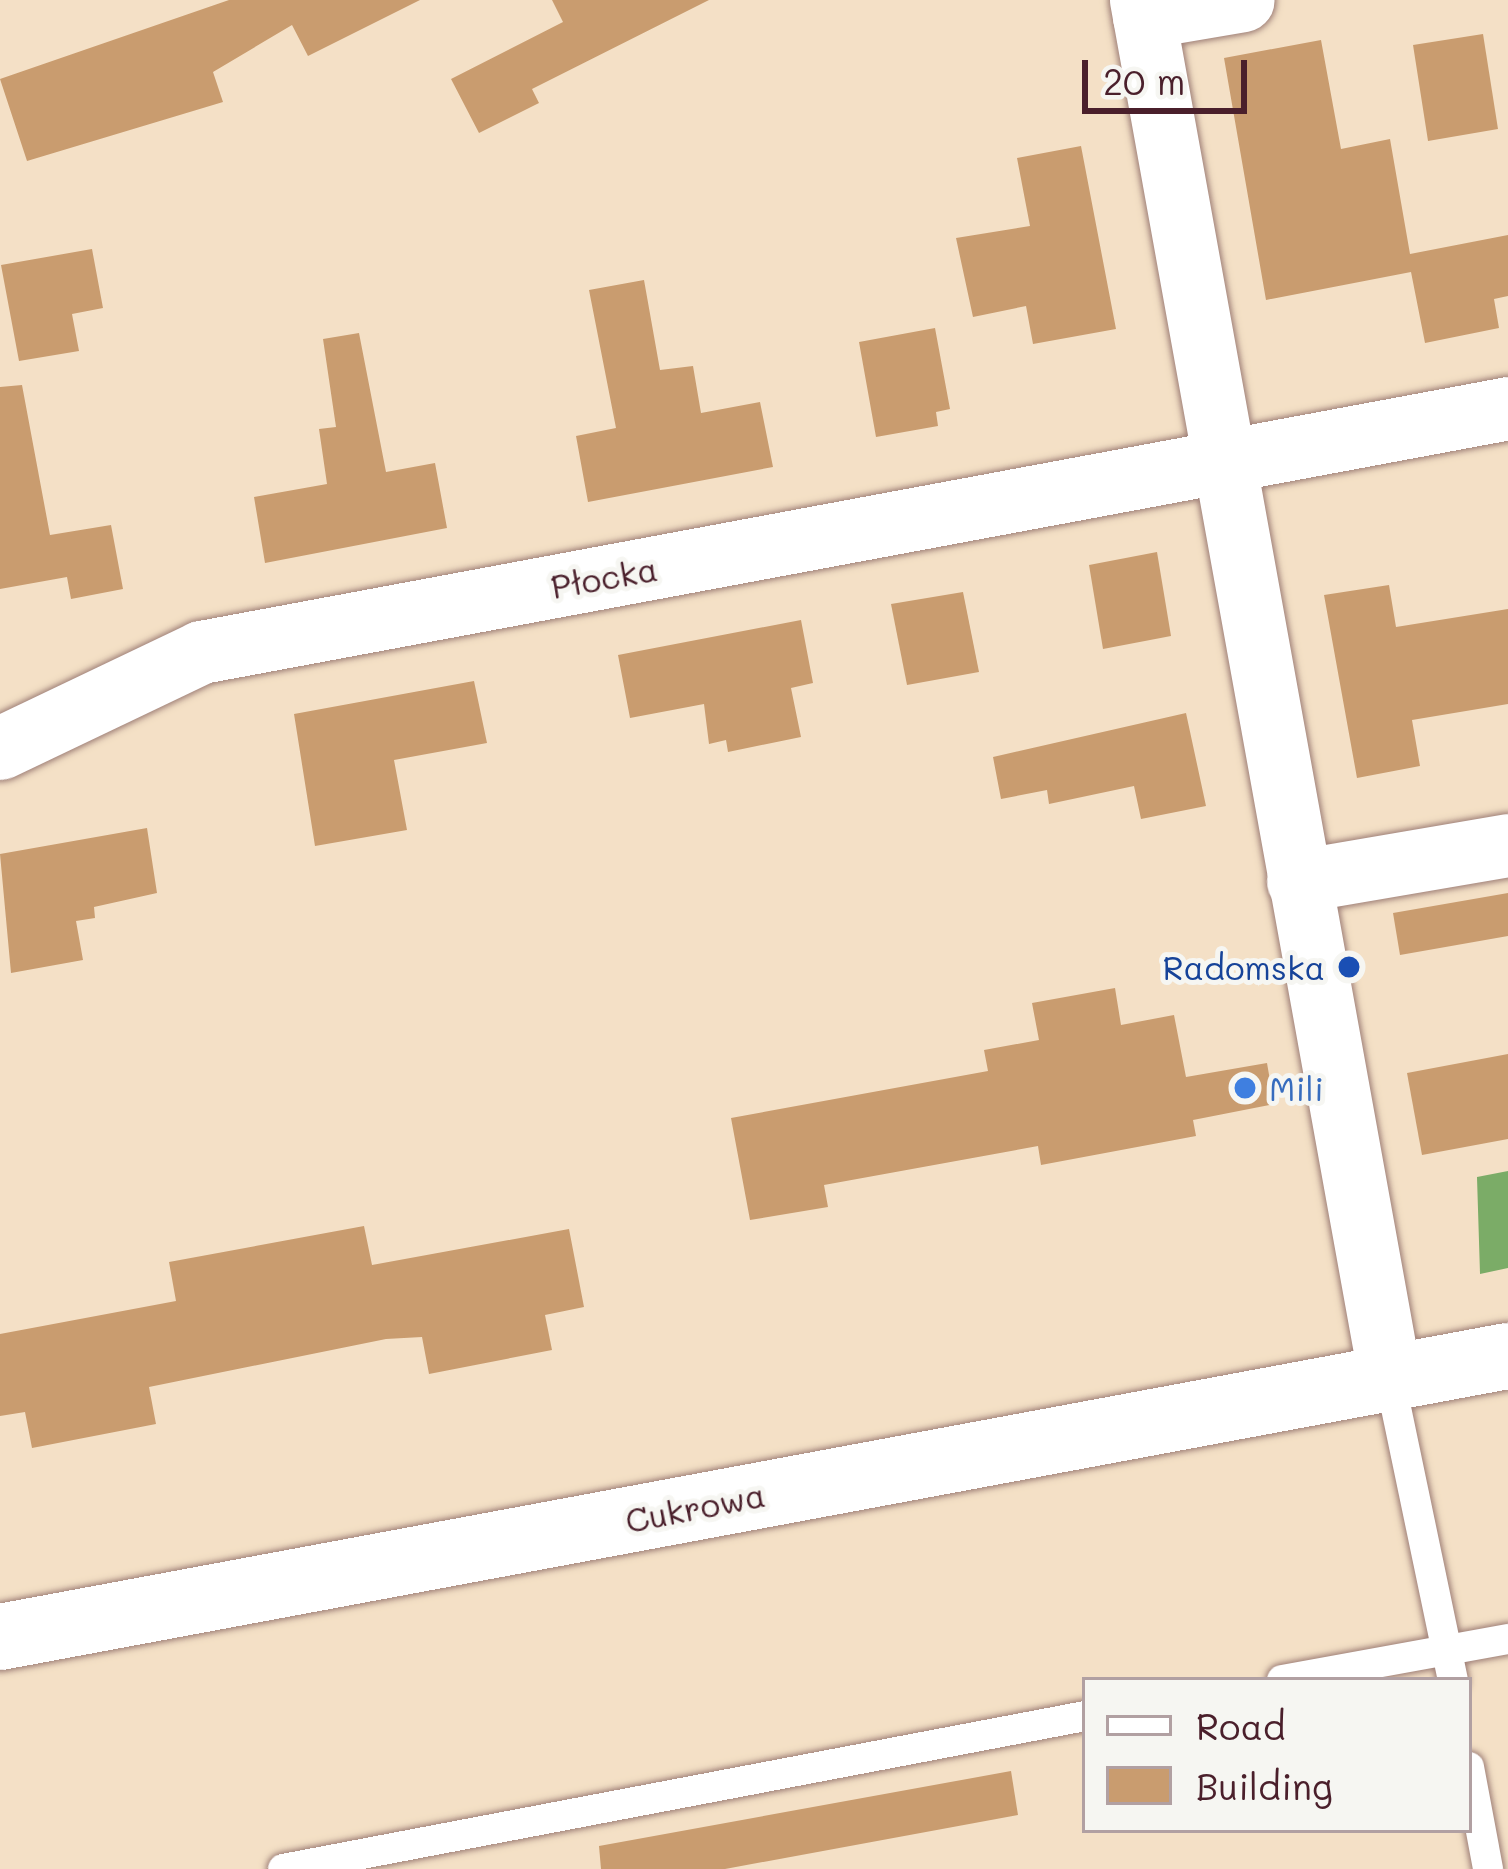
<!DOCTYPE html>
<meta charset="utf-8">
<style>
body{margin:0}
#map{position:relative;width:1508px;height:1869px;overflow:hidden;background:#f4e0c6;font-family:Mali,sans-serif}
div>[style]{position:absolute}
.forest>*{inset:0;background:#7bac67}
.building>*{inset:0;background:#c99c6f}
.roads{filter:drop-shadow(0 0 3px #9f8078) drop-shadow(0 0 3px #9f8078)}
.service>*{height:30px;margin:-15px;padding:0 15px;transform-origin:15px;border-radius:15px;background:#fff}
.minor>*{height:63px;margin:-31.5px;padding:0 31.5px;transform-origin:31.5px;border-radius:31.5px;background:#fff}
.tertiary>*{height:66px;margin:-33px;padding:0 33px;transform-origin:33px;border-radius:33px;background:#fff}
.dots>*{width:33px;height:33px;translate:-50% -50%;box-sizing:border-box;border:6px solid #f6f6f2;border-radius:50%}
span{translate:-50% -50%;white-space:nowrap;text-align:center;line-height:1.15;-webkit-text-stroke:10px #f6f6f2;paint-order:stroke}
.street-label{font-size:33px;color:#4a1f2b}
.transit-label{font-size:33px;color:#164399}
.right{translate:-100% -50%;text-align:right}
.shop-label{font-size:33px;color:#366cbe}
.left{translate:0 -50%;text-align:left}
.legend{position:absolute;left:1082px;top:1677px;width:390px;height:156px;box-sizing:border-box;background:#f6f6f2;border:3px solid #b1a0a2;margin:0;padding:15px 21px;list-style:none;font-size:36px;color:#4a1f2b}
.legend li{display:flex;align-items:center;gap:24px;height:60px}
.legend b{width:60px;border:3px solid #b1a0a2}
.scale{position:absolute;left:1082px;top:60px;width:165px;height:54px;box-sizing:border-box;border:6px solid #4a1f2b;border-top:0;padding-left:15px;font-size:36px;line-height:42px;white-space:nowrap;color:#4a1f2b;-webkit-text-stroke:9px #f6f6f2;paint-order:stroke}
</style>
<div id="map">
<div class="forest">
<i style="clip-path:polygon(1508px 1171px,1508px 1268px,1480px 1274px,1477px 1177px)"></i>
</div>
<div class="building">
<i style="clip-path:polygon(229px 0,420px 0,308px 56px,292px 25px,213px 72px,223px 102px,27px 161px,0 79px)"></i>
<i style="clip-path:polygon(552px 0,709px 0,532px 89px,539px 103px,479px 133px,451px 79px,563px 22px)"></i>
<i style="clip-path:polygon(1483px 34px,1498px 129px,1428px 141px,1413px 45px)"></i>
<i style="clip-path:polygon(1321px 40px,1341px 149px,1390px 139px,1410px 254px,1508px 235px,1508px 296px,1494px 299px,1499px 328px,1425px 343px,1411px 272px,1266px 300px,1224px 58px)"></i>
<i style="clip-path:polygon(1081px 146px,1116px 329px,1033px 344px,1026px 306px,973px 317px,956px 238px,1030px 226px,1017px 158px)"></i>
<i style="clip-path:polygon(92px 249px,103px 308px,72px 314px,79px 351px,19px 361px,1px 265px)"></i>
<i style="clip-path:polygon(644px 280px,660px 370px,693px 366px,701px 413px,760px 402px,773px 467px,588px 502px,576px 436px,616px 428px,589px 290px)"></i>
<i style="clip-path:polygon(935px 328px,950px 409px,936px 412px,938px 426px,876px 437px,859px 342px)"></i>
<i style="clip-path:polygon(359px 333px,386px 472px,435px 463px,447px 528px,265px 563px,254px 497px,327px 484px,319px 429px,336px 427px,323px 339px)"></i>
<i style="clip-path:polygon(22px 385px,50px 535px,111px 525px,123px 589px,71px 599px,67px 577px,0 589px,0 387px)"></i>
<i style="clip-path:polygon(1157px 552px,1171px 636px,1103px 649px,1089px 565px)"></i>
<i style="clip-path:polygon(1389px 585px,1396px 627px,1508px 609px,1508px 704px,1412px 720px,1420px 766px,1357px 778px,1324px 595px)"></i>
<i style="clip-path:polygon(963px 592px,979px 672px,907px 685px,891px 604px)"></i>
<i style="clip-path:polygon(801px 620px,813px 683px,791px 688px,801px 737px,728px 752px,726px 740px,709px 744px,704px 704px,630px 718px,618px 655px)"></i>
<i style="clip-path:polygon(474px 681px,487px 743px,394px 760px,407px 830px,315px 846px,294px 714px)"></i>
<i style="clip-path:polygon(1186px 713px,1206px 806px,1141px 819px,1134px 786px,1049px 804px,1047px 790px,1001px 799px,993px 757px)"></i>
<i style="clip-path:polygon(147px 828px,157px 893px,94px 907px,95px 918px,76px 921px,83px 960px,11px 973px,0 854px)"></i>
<i style="clip-path:polygon(1508px 893px,1508px 936px,1400px 955px,1393px 913px)"></i>
<i style="clip-path:polygon(1115px 988px,1121px 1025px,1174px 1015px,1186px 1077px,1267px 1063px,1274px 1104px,1193px 1120px,1196px 1136px,1041px 1165px,1038px 1146px,824px 1185px,828px 1207px,750px 1220px,731px 1118px,988px 1071px,984px 1050px,1039px 1040px,1032px 1003px)"></i>
<i style="clip-path:polygon(1508px 1054px,1508px 1139px,1422px 1155px,1407px 1073px)"></i>
<i style="clip-path:polygon(364px 1226px,372px 1265px,569px 1229px,584px 1307px,545px 1315px,552px 1350px,429px 1374px,422px 1337px,386px 1339px,149px 1387px,156px 1424px,32px 1448px,25px 1412px,0 1416px,0 1334px,176px 1301px,169px 1262px)"></i>
<i style="clip-path:polygon(1011px 1771px,1018px 1815px,725px 1869px,601px 1869px,599px 1846px)"></i>
</div>
<div class="roads">
<div class="service">
<i style="left:1390px;top:1379px;width:308px;rotate:78.2deg"></i>
<i style="left:1282px;top:1680px;width:230px;rotate:-10.3deg"></i>
<i style="left:1469px;top:1767px;width:104px;rotate:79.4deg"></i>
<i style="left:283px;top:1869px;width:816px;rotate:-10.8deg"></i>
</div>
<div class="minor">
<i style="left:1141px;top:0;width:1401px;rotate:79.76deg"></i>
<i style="left:1144px;top:17px;width:100px;rotate:-9.7deg"></i>
<i style="left:0;top:748px;width:223px;rotate:-25.5deg"></i>
<i style="left:201px;top:652px;width:1330px;rotate:-10.57deg"></i>
<i style="left:1298px;top:881px;width:213px;rotate:-9.7deg"></i>
</div>
<div class="tertiary">
<i style="left:0;top:1637px;width:1534px;rotate:-10.56deg"></i>
</div>
</div>
<div class="dots">
<i style="left:1349px;top:967px;background:#1a4fb4"></i>
<i style="left:1245px;top:1088px;background:#3f7fe0"></i>
</div>
<div class="street-label">
<span style="left:604px;top:577px;rotate:-10deg">Płocka</span>
<span style="left:695px;top:1507px;rotate:-11deg">Cukrowa</span>
</div>
<div class="transit-label">
<span class="right" style="left:1325px;top:967px">Radomska</span>
</div>
<div class="shop-label">
<span class="left" style="left:1269px;top:1088px">Mili</span>
</div>
<ul class="legend">
<li><b style="height:15px;background:#fff"></b>Road</li>
<li><b style="height:33px;background:#c99c6f"></b>Building</li>
</ul>
<div class="scale">20 m</div>
</div>
